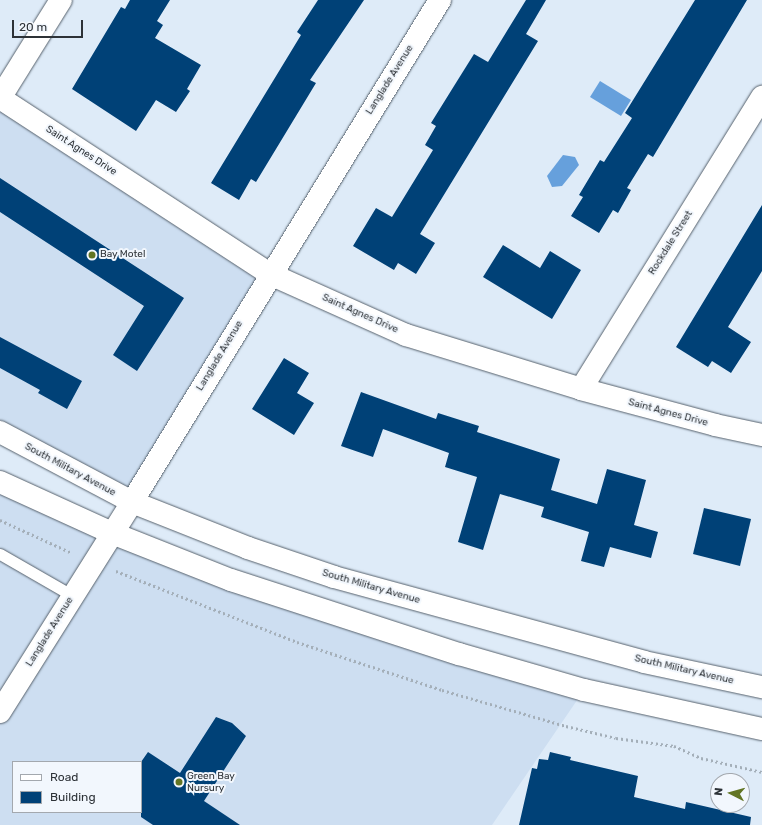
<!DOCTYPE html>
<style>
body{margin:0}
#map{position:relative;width:762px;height:825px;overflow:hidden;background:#deebf8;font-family:Rubik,sans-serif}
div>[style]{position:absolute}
.built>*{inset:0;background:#cddef1}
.water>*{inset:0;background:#66a0dc}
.building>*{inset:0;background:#004177}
.path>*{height:2.5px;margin-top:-1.25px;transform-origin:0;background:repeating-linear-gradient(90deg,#a4afb9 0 2px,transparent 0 5px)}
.roads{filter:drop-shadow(0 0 1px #56616c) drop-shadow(0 0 1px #56616c)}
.service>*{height:11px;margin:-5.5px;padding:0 5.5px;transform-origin:5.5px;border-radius:5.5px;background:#fff}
.minor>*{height:22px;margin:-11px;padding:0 11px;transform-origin:11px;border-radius:11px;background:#fff}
.secondary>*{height:22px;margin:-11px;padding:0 11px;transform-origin:11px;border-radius:11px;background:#fff}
.dots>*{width:11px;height:11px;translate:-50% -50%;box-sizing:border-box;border:2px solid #f2f7fd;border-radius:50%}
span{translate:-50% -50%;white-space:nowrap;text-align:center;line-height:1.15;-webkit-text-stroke:4px #f2f7fd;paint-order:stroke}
.street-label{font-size:10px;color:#2d3237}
.poi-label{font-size:10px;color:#2d3237}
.left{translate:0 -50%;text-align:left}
.legend{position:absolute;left:12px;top:761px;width:130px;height:52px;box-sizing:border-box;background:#f2f7fd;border:1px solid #a3a8ae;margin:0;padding:5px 7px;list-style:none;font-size:12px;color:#2d3237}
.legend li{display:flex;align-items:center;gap:8px;height:20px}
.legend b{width:20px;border:1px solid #a3a8ae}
.north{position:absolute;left:710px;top:773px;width:40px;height:40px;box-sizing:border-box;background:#f2f7fd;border:1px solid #a3a8ae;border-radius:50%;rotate:276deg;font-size:11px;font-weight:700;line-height:16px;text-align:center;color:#2d3237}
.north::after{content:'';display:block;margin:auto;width:14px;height:18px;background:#627524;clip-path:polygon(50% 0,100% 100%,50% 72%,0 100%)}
.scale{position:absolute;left:12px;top:20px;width:71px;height:18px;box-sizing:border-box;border:2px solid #2d3237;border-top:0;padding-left:5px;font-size:12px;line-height:14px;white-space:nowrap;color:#2d3237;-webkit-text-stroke:3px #f2f7fd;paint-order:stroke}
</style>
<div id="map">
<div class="built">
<i style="clip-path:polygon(0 98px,270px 274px,132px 502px,0 432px)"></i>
<i style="clip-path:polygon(evenodd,0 482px,112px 533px,584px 690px,492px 825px,0 825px,0 482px,13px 762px,141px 762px,141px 812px,13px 812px,13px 762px)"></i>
</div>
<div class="water">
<i style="clip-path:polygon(600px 81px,631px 100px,621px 116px,590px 97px)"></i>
<i style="clip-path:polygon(563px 155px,575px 157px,579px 165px,562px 186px,552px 187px,547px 176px)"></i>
</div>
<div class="building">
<i style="clip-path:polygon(130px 0,170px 0,157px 21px,163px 25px,155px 38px,201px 65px,187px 89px,190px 91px,176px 112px,156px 100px,136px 131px,72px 89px,121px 7px,125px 9px)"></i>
<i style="clip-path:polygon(318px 0,364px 0,310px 80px,316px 83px,256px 182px,251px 179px,239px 200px,211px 183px,301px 35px,297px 32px)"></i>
<i style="clip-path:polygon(526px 0,546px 0,526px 34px,538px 41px,420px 234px,435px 243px,416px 274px,398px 263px,394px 270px,353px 246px,376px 208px,392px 217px,433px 150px,425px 145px,436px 126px,431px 123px,454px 86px,474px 54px,488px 62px)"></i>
<i style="clip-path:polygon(695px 0,747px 0,653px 157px,648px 154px,627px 188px,631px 190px,618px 213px,613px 210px,599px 233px,571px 216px,583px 197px,579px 195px,600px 160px,604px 162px,632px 118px,625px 113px)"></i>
<i style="clip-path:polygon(0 178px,184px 298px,137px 371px,113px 355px,144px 306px,0 212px)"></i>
<i style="clip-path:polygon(762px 205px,762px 271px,728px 327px,751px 342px,731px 373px,712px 361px,708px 367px,676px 347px)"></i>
<i style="clip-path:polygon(503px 245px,540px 268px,550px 251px,581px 270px,552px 319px,483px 277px)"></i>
<i style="clip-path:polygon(0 337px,82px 381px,67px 409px,38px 393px,40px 390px,0 368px)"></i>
<i style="clip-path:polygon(284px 358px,309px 373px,297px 393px,314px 403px,294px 435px,252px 409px)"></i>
<i style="clip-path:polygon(361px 392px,436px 419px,438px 413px,479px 426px,477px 432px,560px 459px,551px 490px,597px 504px,607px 469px,646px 480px,634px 525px,658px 532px,651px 558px,610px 547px,604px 567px,581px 561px,589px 532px,541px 517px,544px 507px,500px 494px,483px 550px,458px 542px,477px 477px,445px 467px,449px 453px,383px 429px,373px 457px,341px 446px)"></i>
<i style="clip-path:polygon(704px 508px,751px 519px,740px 566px,693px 554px)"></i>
<i style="clip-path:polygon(216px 717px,232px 723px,246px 736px,204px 801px,240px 825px,153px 825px,141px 817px,141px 762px,148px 752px,180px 773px)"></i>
<i style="clip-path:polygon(550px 752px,571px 757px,570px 760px,638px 776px,634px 797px,685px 809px,686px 802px,751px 817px,750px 825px,519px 825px,532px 768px,537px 769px,539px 759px,548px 760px)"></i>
</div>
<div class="path">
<i style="left:0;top:520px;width:79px;rotate:24.6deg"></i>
<i style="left:116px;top:571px;width:194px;rotate:21.4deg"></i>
<i style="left:297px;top:642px;width:153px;rotate:18.3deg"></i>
<i style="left:442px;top:690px;width:129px;rotate:16.2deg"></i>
<i style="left:566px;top:726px;width:51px;rotate:13.5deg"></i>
<i style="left:616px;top:738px;width:59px;rotate:7.9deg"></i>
<i style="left:674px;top:746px;width:30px;rotate:24deg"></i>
<i style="left:701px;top:758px;width:63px;rotate:12.9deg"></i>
</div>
<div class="roads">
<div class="service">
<i style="left:0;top:554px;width:84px;rotate:29.9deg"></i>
</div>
<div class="minor">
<i style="left:0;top:98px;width:322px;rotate:33.1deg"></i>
<i style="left:270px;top:274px;width:149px;rotate:24.2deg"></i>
<i style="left:406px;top:335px;width:183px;rotate:17.1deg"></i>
<i style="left:581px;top:389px;width:139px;rotate:15deg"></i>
<i style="left:715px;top:425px;width:48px;rotate:12deg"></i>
<i style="left:0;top:98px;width:115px;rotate:-58.1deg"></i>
<i style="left:581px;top:389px;width:344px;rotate:-58.2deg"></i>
<i style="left:0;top:712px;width:248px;rotate:-57.8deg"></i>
<i style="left:132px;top:502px;width:589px;rotate:-58.47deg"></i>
</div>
<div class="secondary">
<i style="left:0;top:432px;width:149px;rotate:27.9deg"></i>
<i style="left:132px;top:502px;width:125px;rotate:21.6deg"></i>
<i style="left:248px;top:548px;width:91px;rotate:18.6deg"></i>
<i style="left:334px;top:577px;width:321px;rotate:15.3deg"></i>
<i style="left:644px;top:662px;width:121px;rotate:12deg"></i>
<i style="left:0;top:482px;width:123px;rotate:24.5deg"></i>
<i style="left:112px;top:533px;width:128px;rotate:21.6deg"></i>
<i style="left:231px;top:580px;width:240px;rotate:18deg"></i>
<i style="left:459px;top:654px;width:130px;rotate:16.1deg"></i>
<i style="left:584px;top:690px;width:182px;rotate:12.4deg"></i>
</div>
</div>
<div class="dots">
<i style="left:92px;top:255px;background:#627524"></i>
<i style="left:179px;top:782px;background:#627524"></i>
</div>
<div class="street-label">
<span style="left:390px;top:80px;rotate:-58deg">Langlade Avenue</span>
<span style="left:81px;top:151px;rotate:33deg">Saint Agnes Drive</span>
<span style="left:671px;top:243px;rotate:-58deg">Rockdale Street</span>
<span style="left:360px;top:314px;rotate:24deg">Saint Agnes Drive</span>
<span style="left:220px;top:356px;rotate:-59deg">Langlade Avenue</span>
<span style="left:668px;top:413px;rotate:15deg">Saint Agnes Drive</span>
<span style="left:70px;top:470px;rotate:28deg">South Military Avenue</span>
<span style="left:371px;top:587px;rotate:16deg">South Military Avenue</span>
<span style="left:50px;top:632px;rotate:-58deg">Langlade Avenue</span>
<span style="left:684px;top:670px;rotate:13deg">South Military Avenue</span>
</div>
<div class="poi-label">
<span class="left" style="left:100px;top:255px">Bay Motel</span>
<span class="left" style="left:187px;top:782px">Green Bay<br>Nursury</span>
</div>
<ul class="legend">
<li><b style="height:5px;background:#fff"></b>Road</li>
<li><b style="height:11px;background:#004177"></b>Building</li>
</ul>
<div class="north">N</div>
<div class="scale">20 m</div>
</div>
